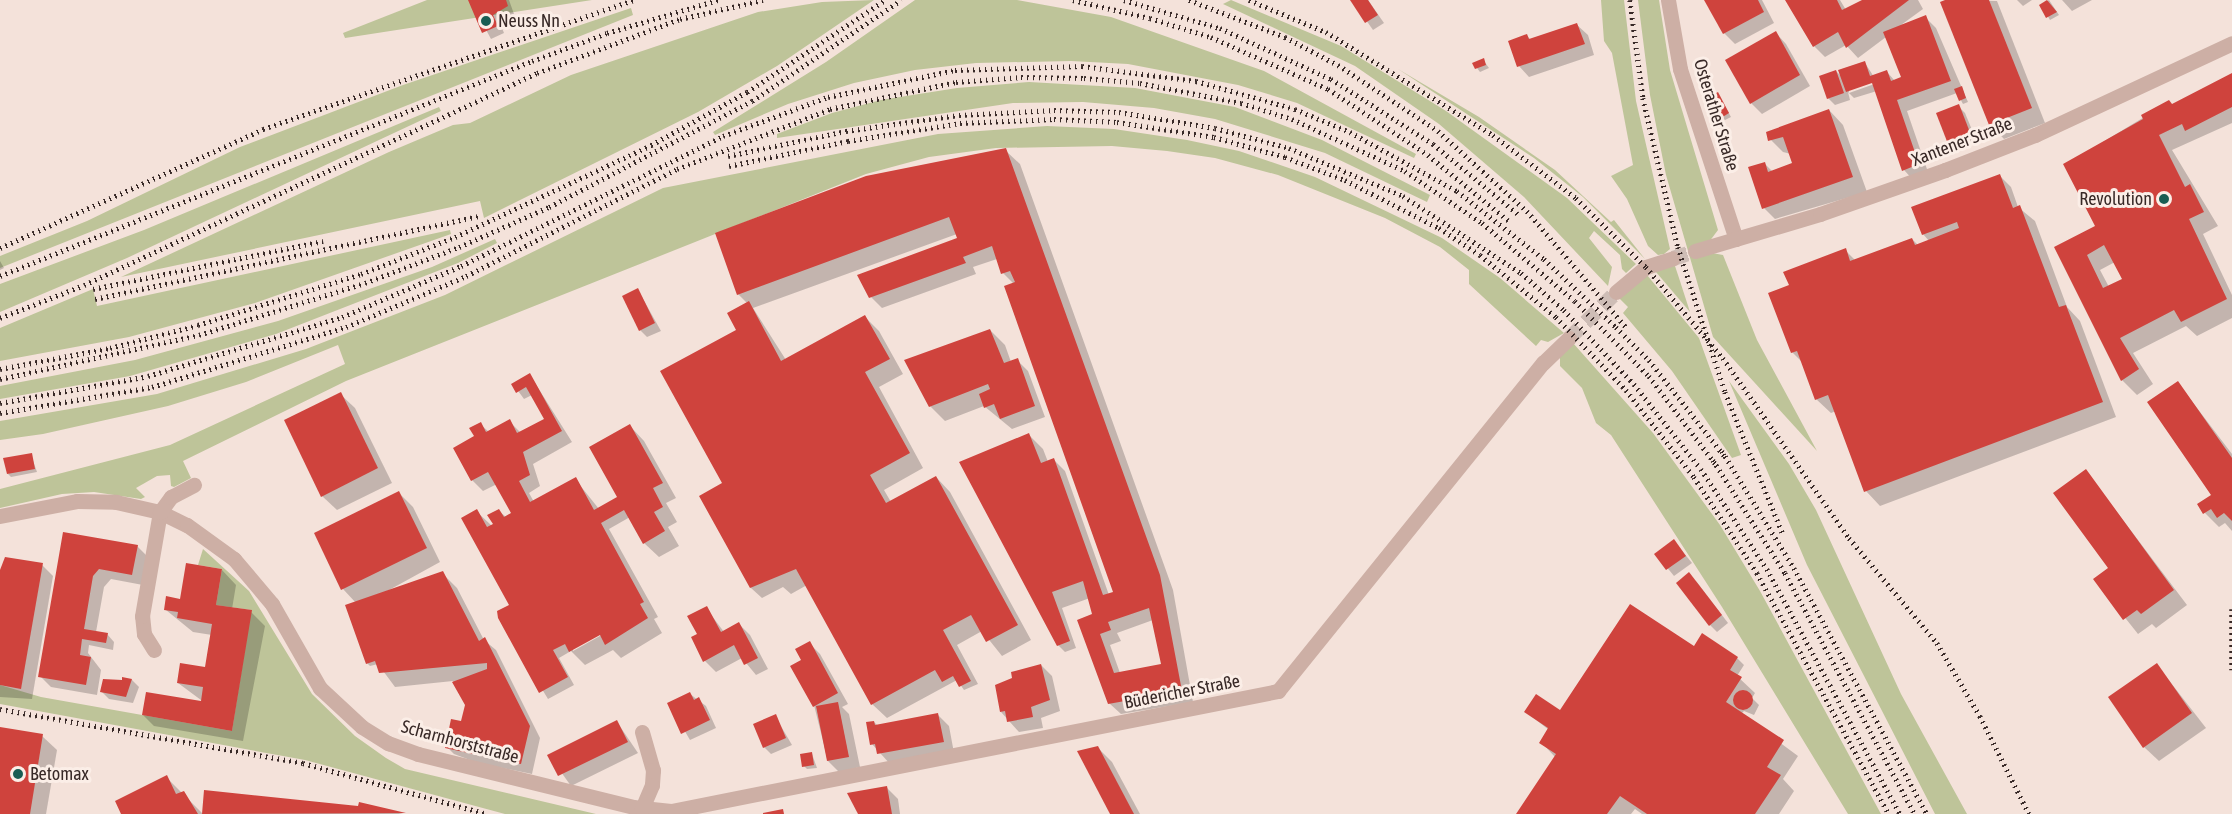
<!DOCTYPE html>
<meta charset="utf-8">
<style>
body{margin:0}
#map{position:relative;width:2232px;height:814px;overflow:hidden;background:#f4e2da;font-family:"Asap Condensed",sans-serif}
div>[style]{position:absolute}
.green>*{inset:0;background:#bec499}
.shadow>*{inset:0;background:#0003}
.building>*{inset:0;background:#cf433d}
.round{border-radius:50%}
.street-tunnel>*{height:15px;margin-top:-7.5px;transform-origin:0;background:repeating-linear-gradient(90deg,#cebdb6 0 15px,transparent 0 23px)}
.street>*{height:15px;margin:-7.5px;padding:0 7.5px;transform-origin:7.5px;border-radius:7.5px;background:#cdafa5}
.rail>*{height:4.5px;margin-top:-2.25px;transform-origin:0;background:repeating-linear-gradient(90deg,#382927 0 1.5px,transparent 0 6px)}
.dots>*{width:16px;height:16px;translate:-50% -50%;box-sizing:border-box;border:3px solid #fbeee7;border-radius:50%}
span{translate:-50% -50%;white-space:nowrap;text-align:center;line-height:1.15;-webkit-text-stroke:6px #fbeee7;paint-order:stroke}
.poi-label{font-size:18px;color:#382927}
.left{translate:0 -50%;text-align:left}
.right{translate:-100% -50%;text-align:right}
.street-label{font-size:18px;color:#382927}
</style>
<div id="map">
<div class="green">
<i style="clip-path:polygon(427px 0,592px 0,345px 38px,343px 33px)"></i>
<i style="clip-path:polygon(874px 0,777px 66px,698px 112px,484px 218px,480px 201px,121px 277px,389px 152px,453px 125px,470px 123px,571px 75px,758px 12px,822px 2px)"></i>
<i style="clip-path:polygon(915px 0,1017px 0,1111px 17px,1264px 71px,1416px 154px,1414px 158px,1297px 103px,1238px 85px,1128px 64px,1071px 61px,976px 63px,915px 70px,854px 83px,788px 104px,715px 135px,713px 132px,826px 62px)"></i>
<i style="clip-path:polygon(1231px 0,1341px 46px,1446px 111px,1567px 198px,1636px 264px,1626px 273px,1622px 269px,1620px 255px,1594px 231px,1589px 238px,1612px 267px,1608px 286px,1524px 197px,1439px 124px,1355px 66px,1223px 4px)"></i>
<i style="clip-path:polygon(1601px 0,1624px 0,1636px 101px,1670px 249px,1664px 254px,1658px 255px,1648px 246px,1627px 199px,1611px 176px,1633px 165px,1612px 53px,1604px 41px)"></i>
<i style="clip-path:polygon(1638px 0,1659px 0,1670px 70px,1718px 230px,1697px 258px,1712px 253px,1723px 255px,1757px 340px,1817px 451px,1713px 337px,1666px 175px,1650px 95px)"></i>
<i style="clip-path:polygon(631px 8px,633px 15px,0 268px,0 256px,87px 221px,240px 147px,403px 85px)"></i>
<i style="clip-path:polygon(1398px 69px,1479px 117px,1555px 170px,1611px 222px,1614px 220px,1645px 259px,1583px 197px,1534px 158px)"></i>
<i style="clip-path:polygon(1029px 82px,1135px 88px,1235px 107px,1322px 140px,1430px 195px,1427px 202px,1325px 153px,1215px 119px,1154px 108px,1083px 102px,1013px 103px,777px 138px,777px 134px,832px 113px,881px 100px,957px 88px)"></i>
<i style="clip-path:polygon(439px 107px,441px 111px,127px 258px,0 312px,0 284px,144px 230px)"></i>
<i style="clip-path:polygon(1047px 126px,1114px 129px,1187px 140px,1239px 151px,1315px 177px,1442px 238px,1500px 278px,1564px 333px,1548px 342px,1541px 340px,1536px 346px,1469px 284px,1469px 270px,1440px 247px,1385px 218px,1278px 175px,1215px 158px,1167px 151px,1112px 146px,996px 148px,929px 157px,866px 174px,346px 381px,183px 461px,191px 478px,174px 487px,171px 486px,170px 475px,157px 476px,136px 488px,145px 497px,141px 499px,94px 492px,62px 494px,0 508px,0 489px,170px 445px,345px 364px,338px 345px,246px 382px,168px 406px,43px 434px,0 440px,0 421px,157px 394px,306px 349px,445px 295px,663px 188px,938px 134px)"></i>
<i style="clip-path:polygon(450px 230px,451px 234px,255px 303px,129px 337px,0 361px,0 328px,93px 289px,97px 306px)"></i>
<i style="clip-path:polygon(495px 239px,497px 243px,458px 263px,276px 334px,130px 376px,0 399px,0 386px,135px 360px,278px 321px,432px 267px)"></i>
<i style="clip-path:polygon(1674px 263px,1679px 278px,1690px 312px,1656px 272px)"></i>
<i style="clip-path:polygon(1647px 275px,1699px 338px,1741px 455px,1732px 458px,1672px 371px,1623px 313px,1628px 307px,1619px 298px)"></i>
<i style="clip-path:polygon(1573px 343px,1653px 433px,1720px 525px,1760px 591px,1881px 814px,1848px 814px,1722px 607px,1611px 435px,1596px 423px,1582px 388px,1560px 366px,1560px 357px)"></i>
<i style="clip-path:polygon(1729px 381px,1789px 464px,1816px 510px,1901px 694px,1967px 814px,1935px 814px,1807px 565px)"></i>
<i style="clip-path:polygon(203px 549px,249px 591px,312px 694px,355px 736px,386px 758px,405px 769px,596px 814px,505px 814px,305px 760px,0 704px,0 685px,41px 697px,232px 731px,251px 610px,216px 605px,222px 569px,198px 565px)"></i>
</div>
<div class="shadow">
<i style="clip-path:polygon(470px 0,509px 0,514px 14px,500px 23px,504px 33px,491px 39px)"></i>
<i style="clip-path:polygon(1352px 0,1368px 0,1384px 23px,1373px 30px)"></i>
<i style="clip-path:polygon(1706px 0,1762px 0,1774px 23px,1735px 44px,1724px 33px)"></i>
<i style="clip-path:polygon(evenodd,1787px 0,1840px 0,1846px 10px,1865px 0,1918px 0,1923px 9px,1901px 25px,1925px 17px,1936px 28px,1968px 102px,1963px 104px,1957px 93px,1907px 111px,1929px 175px,1914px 181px,1904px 170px,1877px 91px,1854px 98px,1848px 92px,1850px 100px,1835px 105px,1828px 98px,1836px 71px,1843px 78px,1865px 63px,1874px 77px,1887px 72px,1895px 81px,1903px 78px,1886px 37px,1858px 58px,1846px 45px,1825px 57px,1814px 46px,1787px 0,1879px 79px,1880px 82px,1849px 93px,1849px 89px,1879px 79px)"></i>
<i style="clip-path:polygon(1949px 0,1997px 1px,2045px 123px,2004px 139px,1990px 124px)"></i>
<i style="clip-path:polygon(2017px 0,2032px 0,2023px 6px)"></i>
<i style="clip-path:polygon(2049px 0,2059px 15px,2050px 20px,2041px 5px)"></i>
<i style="clip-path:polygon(2062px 0,2092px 0,2072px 11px)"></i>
<i style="clip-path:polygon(1577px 25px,1588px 35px,1594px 55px,1529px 77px,1519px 66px,1527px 36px,1531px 40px)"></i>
<i style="clip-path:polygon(1776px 33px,1786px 44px,1810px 86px,1762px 114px,1751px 103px)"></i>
<i style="clip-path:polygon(1483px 60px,1489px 68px,1480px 72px,1474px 64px)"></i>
<i style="clip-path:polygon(evenodd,2232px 75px,2232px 123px,2172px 150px,2218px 226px,2203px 234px,2232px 295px,2232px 318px,2197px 336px,2186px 326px,2133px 353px,2153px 384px,2137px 395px,2122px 380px,2056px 248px,2097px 227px,2065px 165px,2169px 102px,2173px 106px,2232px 75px,2115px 262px,2124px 280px,2109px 287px,2100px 270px,2115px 262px)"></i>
<i style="clip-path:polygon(1720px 97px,1731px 117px,1725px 120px,1722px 117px)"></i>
<i style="clip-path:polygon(1958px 106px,1965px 113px,1977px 142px,1956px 150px,1949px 143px)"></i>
<i style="clip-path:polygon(1829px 110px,1843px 125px,1867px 192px,1775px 219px,1764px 208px,1764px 163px,1773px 172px,1796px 169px,1791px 154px,1783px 152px,1768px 137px)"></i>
<i style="clip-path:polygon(evenodd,1005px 150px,1020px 164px,1173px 590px,1193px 702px,1121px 714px,1109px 703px,1090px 598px,1062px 608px,1076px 648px,1065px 652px,1058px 645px,1029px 435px,1043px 449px,1048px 462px,1054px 460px,1065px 471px,1109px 595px,1116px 592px,1014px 284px,1003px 273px,997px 259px,973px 267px,976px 274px,882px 308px,871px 297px,959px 239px,957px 234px,753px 308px,786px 360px,865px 317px,879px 331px,903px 374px,879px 387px,923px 468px,884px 490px,891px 502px,936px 477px,950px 492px,1031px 640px,1002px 656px,982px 631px,957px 645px,978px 684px,964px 690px,957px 680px,887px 718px,872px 704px,807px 585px,791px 594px,783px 587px,762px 598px,751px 588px,724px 484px,738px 330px,748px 304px,738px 294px,1005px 150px,1153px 620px,1163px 665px,1120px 673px,1110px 645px,1121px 641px,1117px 633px,1153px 620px)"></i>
<i style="clip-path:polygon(2000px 176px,2011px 187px,2018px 207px,2035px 221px,2067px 307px,2080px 321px,2116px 417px,1880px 506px,1866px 491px,1836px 411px,1831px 413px,1816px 399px,1802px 362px,1792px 352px,1791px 286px,1845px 250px,1856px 261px,1912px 239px,1918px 245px,1929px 241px,1923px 234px)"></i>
<i style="clip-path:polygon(0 261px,4px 268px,0 270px)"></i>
<i style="clip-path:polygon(638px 290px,661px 331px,647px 337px,640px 330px)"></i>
<i style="clip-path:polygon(990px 330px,1005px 345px,1011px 362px,1017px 360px,1028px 371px,1045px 417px,1012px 429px,984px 406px,945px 421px,930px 406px)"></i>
<i style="clip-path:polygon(evenodd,530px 375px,572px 442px,533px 464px,540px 486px,529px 493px,534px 502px,575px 479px,599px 509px,619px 498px,630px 426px,644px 441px,676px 498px,666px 503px,677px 522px,668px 527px,679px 546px,659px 557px,644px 543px,630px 517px,609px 529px,658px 617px,654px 619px,662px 633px,621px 658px,613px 650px,585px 665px,571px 651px,559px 658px,574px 685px,548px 699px,499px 618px,511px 605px,476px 511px,491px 525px,495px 525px,499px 511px,506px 517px,513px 513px,497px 484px,483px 491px,472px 480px,480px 424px,489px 432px,509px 421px,520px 432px,546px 419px,532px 395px,524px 399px,513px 384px,530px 375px,606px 630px,607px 632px,573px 651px,573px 648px,606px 630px)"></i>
<i style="clip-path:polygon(2178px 383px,2232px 454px,2232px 531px,2225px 523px,2219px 527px,2205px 513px,2213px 495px)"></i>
<i style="clip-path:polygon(340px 394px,355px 408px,392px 483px,337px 510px,322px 496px)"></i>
<i style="clip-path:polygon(31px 455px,37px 472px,11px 477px,8px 474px)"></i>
<i style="clip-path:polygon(2086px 471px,2187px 605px,2156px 628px,2152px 624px,2138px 634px,2095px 580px,2110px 569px)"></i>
<i style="clip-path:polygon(399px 493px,413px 507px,440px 562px,380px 595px,442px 573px,457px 588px,484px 640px,496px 650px,540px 738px,532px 774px,478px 763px,454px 754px,447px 747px,466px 724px,466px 705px,453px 681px,395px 687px,378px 664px,370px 666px,367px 663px,356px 603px,343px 589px)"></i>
<i style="clip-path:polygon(64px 534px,137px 546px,148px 557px,143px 585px,111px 579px,104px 587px,96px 632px,107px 634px,114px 642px,113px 650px,89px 645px,88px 653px,101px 670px,97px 695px,51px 687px,40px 676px)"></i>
<i style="clip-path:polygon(1674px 541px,1692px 563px,1674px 576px,1656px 554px)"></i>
<i style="clip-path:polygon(42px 565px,53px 576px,32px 699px,0 697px,0 572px)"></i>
<i style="clip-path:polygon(222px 570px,236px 585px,232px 609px,251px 612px,265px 626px,243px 741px,154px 726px,143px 715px,205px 703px,178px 683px,206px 668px,212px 635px,193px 632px,166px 610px)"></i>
<i style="clip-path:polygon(1696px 581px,1728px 623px,1717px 632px,1710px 625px)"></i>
<i style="clip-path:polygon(706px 608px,724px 632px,739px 624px,750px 635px,768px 669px,756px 675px,742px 658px,716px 672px,705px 661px,699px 635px)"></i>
<i style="clip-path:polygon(809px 643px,820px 654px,848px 704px,842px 707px,849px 714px,860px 767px,839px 772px,828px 761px,803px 661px)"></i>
<i style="clip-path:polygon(1694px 648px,1737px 658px,1744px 665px,1737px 676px,1755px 693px,1752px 698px,1759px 705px,1754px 715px,1744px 711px,1741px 714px,1798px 756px,1783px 779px,1794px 791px,1779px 814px,1642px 814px,1635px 809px,1631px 814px,1518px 814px,1555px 757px,1541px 742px,1549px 730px,1526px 712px,1561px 712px)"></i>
<i style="clip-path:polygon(1041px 665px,1052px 676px,1060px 711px,1041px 718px,1043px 728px,1019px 732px,1001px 712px)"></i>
<i style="clip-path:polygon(2157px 665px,2206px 728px,2159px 761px,2144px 747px)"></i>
<i style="clip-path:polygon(104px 680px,132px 680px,139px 687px,133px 703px,109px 699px,102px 692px)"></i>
<i style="clip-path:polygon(690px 694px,706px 706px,716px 728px,690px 740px,669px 704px)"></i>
<i style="clip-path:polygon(938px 715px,949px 726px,954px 753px,890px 764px,872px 744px,874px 722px,878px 726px)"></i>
<i style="clip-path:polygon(775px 716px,792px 745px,771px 754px,764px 747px)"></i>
<i style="clip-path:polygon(617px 722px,638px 753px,571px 786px,549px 755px)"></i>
<i style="clip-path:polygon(0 729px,42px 736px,57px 750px,46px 814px,0 814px)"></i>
<i style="clip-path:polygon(1097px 747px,1112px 762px,1140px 814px,1112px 814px)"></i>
<i style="clip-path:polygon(812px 754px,817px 768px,807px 769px,804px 766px)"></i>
<i style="clip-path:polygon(166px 777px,203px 814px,123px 814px)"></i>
<i style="clip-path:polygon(887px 788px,898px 799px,900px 814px,861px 814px)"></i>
<i style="clip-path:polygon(206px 792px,359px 807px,360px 804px,403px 814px,203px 814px)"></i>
</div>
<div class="building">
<i style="clip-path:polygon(468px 0,506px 0,508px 6px,493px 15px,498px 26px,482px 33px)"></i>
<i style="clip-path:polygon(1350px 0,1368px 0,1378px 15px,1365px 23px)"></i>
<i style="clip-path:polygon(1704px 0,1758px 0,1764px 12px,1723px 34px)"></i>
<i style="clip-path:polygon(1785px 0,1837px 0,1842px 10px,1862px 0,1909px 0,1846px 48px,1838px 32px,1813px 47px)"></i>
<i style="clip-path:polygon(1945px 0,1989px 0,2032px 108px,1989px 125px,1940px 2px)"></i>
<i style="clip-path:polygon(2047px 0,2057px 12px,2046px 18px,2039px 5px)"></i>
<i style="clip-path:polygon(1926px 15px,1951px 81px,1897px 100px,1919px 164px,1902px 171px,1872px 83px,1846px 92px,1838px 70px,1865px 61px,1870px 76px,1887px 70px,1891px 81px,1901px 77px,1883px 32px)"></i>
<i style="clip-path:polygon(1577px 23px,1585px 44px,1517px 67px,1508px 41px,1527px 34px,1529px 39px)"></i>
<i style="clip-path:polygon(1776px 31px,1800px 75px,1750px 104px,1725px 60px)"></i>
<i style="clip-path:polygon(1484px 58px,1486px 65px,1475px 69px,1472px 63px)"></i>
<i style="clip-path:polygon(1836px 70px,1844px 93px,1827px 99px,1819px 76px)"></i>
<i style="clip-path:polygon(evenodd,2232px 73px,2232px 107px,2185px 131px,2182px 124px,2159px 135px,2185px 187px,2190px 184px,2204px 212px,2189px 219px,2227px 299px,2181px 322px,2174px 310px,2120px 338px,2139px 369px,2121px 381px,2054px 247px,2095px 226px,2063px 164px,2143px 119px,2141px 115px,2169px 100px,2172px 104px,2232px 73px,2104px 245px,2122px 279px,2103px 288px,2087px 255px,2104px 245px)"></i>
<i style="clip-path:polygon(1962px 86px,1966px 98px,1959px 101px,1954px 89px)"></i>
<i style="clip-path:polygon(1718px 92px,1729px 113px,1721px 118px,1711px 96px)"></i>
<i style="clip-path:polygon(1959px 104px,1971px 135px,1948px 144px,1936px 113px)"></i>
<i style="clip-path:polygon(1829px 109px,1853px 177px,1762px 209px,1748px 167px,1765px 162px,1768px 172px,1792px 163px,1783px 137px,1768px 141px,1766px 132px)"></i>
<i style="clip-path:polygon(evenodd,1006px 148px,1160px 575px,1182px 691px,1108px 704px,1077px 620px,1092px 614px,1083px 581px,1052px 592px,1070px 641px,1057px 646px,959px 462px,1029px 433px,1041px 463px,1054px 458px,1103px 595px,1113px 592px,1004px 286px,1015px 282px,1010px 271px,1001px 274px,992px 246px,963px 257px,966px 263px,869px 298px,857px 275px,957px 238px,949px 217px,737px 295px,715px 233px,866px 176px,1006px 148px,1149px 608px,1161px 664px,1114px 673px,1100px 634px,1111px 630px,1108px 622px,1149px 608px)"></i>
<i style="clip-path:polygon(2000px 174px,2013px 208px,2020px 205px,2059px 307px,2066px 305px,2103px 402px,1864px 492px,1828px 395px,1815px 400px,1797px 351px,1791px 353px,1768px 293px,1789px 285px,1783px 272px,1846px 248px,1850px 261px,1912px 238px,1915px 245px,1959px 228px,1957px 222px,1922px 235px,1911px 207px)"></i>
<i style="clip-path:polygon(638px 288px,655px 323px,639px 331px,622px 296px)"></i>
<i style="clip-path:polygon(749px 301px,781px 361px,865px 315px,890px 359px,865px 372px,910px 453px,870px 475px,886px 503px,936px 476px,1018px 625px,986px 642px,971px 615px,943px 630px,971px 681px,959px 687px,953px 676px,942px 682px,935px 670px,871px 705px,796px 569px,750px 588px,699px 496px,722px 483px,660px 371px,736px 330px,727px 313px)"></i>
<i style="clip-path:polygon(990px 329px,1004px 363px,1018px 358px,1035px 406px,1000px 419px,994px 404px,984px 408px,979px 394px,990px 389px,988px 384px,929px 407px,904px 360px)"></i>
<i style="clip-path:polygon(530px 373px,562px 431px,523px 452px,530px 475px,519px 481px,530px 502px,576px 477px,594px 510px,617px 497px,589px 447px,630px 424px,663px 483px,653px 488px,663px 507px,654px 512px,665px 531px,643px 544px,624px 510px,601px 523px,644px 602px,640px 604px,648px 618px,605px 645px,600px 635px,569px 652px,565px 644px,553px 650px,568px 677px,539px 693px,498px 618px,497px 611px,509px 605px,461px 518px,477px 509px,487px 527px,493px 524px,487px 515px,499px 509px,504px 517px,511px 513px,488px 472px,471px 481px,453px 448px,474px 436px,469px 428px,481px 422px,486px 432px,510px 419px,517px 433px,544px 419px,526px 387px,516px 393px,511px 384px)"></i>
<i style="clip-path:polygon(2178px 381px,2232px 458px,2232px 521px,2224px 513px,2217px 518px,2211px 509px,2203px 514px,2197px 504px,2211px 495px,2147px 402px)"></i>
<i style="clip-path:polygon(341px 392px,378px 468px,321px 497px,284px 420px)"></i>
<i style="clip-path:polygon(32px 453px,35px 469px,7px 474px,3px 458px)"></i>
<i style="clip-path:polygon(2086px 469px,2174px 590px,2141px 614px,2137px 610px,2123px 620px,2093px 579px,2108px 568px,2053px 493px)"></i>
<i style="clip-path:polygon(399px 491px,427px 548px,341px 590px,314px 533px)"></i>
<i style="clip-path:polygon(63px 532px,138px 545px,132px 575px,99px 569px,93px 576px,84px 629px,108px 633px,106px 643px,82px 639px,80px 655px,91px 657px,86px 685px,38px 677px)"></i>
<i style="clip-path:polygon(1674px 539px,1686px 556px,1666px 570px,1654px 554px)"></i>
<i style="clip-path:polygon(5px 557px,43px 563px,21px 689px,0 685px,0 570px)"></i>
<i style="clip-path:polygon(186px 563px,222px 569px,216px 605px,252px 610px,232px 731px,142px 715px,146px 692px,201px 701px,203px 687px,177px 683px,180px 663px,205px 667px,212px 624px,177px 618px,178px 612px,164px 610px,166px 596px,180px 599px)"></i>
<i style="clip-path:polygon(443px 571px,479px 641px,485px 637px,530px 726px,521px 764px,445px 748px,451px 719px,461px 721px,465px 705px,452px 682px,487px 669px,487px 663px,379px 673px,375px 661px,366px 664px,345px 605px)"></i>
<i style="clip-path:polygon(1689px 572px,1722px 615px,1709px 626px,1676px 583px)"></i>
<i style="clip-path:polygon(1630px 604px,1694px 646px,1702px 633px,1738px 657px,1730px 670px,1742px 677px,1726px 702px,1784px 740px,1767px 767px,1781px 775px,1755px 814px,1647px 814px,1620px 796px,1607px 814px,1516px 814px,1556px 754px,1539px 743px,1548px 728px,1524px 712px,1536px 694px,1560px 710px)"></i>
<i style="clip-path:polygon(707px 606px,721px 632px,739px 622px,758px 658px,744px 665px,734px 645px,703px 662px,691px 637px,697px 634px,687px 616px)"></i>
<i style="clip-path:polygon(810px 641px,838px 693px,813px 707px,790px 666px,801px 660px,795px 649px)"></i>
<i style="clip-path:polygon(2157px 663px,2192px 713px,2143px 748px,2108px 697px)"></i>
<i style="clip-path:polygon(1041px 664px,1050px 700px,1031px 707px,1033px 717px,1007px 722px,1005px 711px,1000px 712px,995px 685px,1012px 678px,1011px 672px)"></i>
<i style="clip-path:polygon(122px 677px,132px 679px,126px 697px,100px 692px,103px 679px,122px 680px)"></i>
<i class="round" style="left:1733px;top:690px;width:20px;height:20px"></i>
<i style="clip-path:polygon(690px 692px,694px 700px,699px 697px,710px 720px,681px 734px,667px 703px)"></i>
<i style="clip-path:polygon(838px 702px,849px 757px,827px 761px,816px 706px)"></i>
<i style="clip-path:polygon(938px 713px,944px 742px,877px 754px,875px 744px,870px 745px,866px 722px,874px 721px,875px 725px)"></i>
<i style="clip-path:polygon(776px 714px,786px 738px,763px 748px,753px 724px)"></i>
<i style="clip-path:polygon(617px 720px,628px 742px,558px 776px,547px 755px)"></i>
<i style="clip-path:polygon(0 727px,43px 734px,30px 814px,0 814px)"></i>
<i style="clip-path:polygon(1098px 746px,1134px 814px,1110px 814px,1077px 751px)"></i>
<i style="clip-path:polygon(812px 752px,814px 765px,802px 767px,800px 754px)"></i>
<i style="clip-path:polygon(167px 775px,176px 794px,184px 791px,198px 814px,121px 814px,115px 801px)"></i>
<i style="clip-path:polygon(887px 786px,892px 814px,858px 814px,847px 793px)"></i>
<i style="clip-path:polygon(204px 790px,358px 806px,359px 802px,406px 813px,202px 814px)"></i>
<i style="clip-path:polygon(783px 809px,784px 814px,763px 814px,763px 813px)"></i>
</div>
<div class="street-tunnel">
<i style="left:1673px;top:258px;width:23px;rotate:-18deg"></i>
<i style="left:1569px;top:338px;width:66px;rotate:-44.4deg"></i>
</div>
<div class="street">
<i style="left:1668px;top:0;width:70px;rotate:80.1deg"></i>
<i style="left:1680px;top:69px;width:179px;rotate:71.8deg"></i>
<i style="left:1695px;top:251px;width:130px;rotate:-16.5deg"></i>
<i style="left:1820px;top:214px;width:133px;rotate:-19.4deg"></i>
<i style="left:1945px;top:170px;width:97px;rotate:-21.3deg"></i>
<i style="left:2035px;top:135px;width:217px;rotate:-25deg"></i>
<i style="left:1616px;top:292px;width:39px;rotate:-40deg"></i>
<i style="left:1646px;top:267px;width:28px;rotate:-18deg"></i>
<i style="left:0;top:516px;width:78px;rotate:-11deg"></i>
<i style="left:77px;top:501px;width:39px;rotate:1deg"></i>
<i style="left:116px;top:502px;width:45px;rotate:12.8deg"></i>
<i style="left:160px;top:512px;width:30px;rotate:26deg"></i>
<i style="left:187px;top:525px;width:58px;rotate:35.9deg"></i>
<i style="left:234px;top:559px;width:59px;rotate:49.8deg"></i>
<i style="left:272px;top:604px;width:97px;rotate:60.3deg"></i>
<i style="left:320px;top:688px;width:57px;rotate:42.9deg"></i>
<i style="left:362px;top:727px;width:31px;rotate:32deg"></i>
<i style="left:388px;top:743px;width:32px;rotate:20deg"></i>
<i style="left:418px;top:754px;width:221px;rotate:13.8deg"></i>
<i style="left:633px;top:807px;width:38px;rotate:6deg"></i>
<i style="left:671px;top:811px;width:619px;rotate:-11.18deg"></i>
<i style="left:1278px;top:691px;width:422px;rotate:-51.1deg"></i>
<i style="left:1543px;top:363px;width:36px;rotate:-44deg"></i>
<i style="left:154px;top:650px;width:19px;rotate:-122deg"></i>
<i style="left:144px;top:634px;width:18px;rotate:-96deg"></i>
<i style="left:142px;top:616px;width:106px;rotate:-80.2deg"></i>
<i style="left:160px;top:512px;width:19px;rotate:-54deg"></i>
<i style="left:171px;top:497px;width:26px;rotate:-28deg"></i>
<i style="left:642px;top:732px;width:40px;rotate:74deg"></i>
<i style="left:653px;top:770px;width:15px;rotate:94deg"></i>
<i style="left:652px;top:785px;width:26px;rotate:113deg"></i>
</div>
<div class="rail">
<i style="left:1073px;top:0;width:79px;rotate:13.2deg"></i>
<i style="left:1150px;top:18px;width:64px;rotate:17.3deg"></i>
<i style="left:1211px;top:37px;width:128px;rotate:24deg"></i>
<i style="left:1328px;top:89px;width:120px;rotate:33.4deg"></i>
<i style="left:1428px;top:155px;width:104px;rotate:39.2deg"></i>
<i style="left:1124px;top:0;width:100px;rotate:16.3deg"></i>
<i style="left:1220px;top:28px;width:122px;rotate:24.7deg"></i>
<i style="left:1331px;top:79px;width:121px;rotate:32.5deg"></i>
<i style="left:1433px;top:144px;width:110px;rotate:39.5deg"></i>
<i style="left:1189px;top:0;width:103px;rotate:21.1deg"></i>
<i style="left:1285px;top:37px;width:60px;rotate:27.8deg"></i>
<i style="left:1338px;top:65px;width:120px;rotate:33.4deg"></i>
<i style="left:1438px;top:131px;width:120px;rotate:42deg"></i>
<i style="left:1527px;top:211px;width:154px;rotate:49.5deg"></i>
<i style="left:1249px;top:0;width:83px;rotate:22.6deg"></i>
<i style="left:1326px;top:32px;width:196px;rotate:31.7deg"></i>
<i style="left:1493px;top:135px;width:104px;rotate:37.2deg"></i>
<i style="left:1576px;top:198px;width:98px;rotate:44.6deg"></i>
<i style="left:1646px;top:267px;width:119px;rotate:49.8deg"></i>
<i style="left:1723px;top:358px;width:220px;rotate:55deg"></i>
<i style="left:1849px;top:538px;width:137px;rotate:50deg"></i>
<i style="left:1937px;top:643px;width:85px;rotate:59.5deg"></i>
<i style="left:1980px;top:716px;width:110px;rotate:63.4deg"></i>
<i style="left:1630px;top:0;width:99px;rotate:82.4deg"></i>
<i style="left:1643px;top:98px;width:153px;rotate:76.8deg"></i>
<i style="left:1678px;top:247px;width:152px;rotate:72deg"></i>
<i style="left:1725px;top:392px;width:153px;rotate:67.8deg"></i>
<i style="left:728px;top:156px;width:121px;rotate:-12deg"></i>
<i style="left:846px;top:131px;width:114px;rotate:-8.1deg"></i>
<i style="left:959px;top:115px;width:95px;rotate:-3deg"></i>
<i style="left:1054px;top:110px;width:65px;rotate:1.8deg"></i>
<i style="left:1119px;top:112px;width:97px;rotate:9.5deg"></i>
<i style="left:1215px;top:128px;width:77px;rotate:15.1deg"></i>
<i style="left:1289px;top:148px;width:124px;rotate:22.8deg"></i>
<i style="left:1403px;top:196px;width:141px;rotate:33.1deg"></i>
<i style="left:1521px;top:273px;width:57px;rotate:40.7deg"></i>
<i style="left:1564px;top:310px;width:102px;rotate:46.6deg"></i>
<i style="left:1634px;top:384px;width:108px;rotate:51.8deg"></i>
<i style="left:1701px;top:469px;width:120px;rotate:56.6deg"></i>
<i style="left:1767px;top:569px;width:279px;rotate:61.5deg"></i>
<i style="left:729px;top:166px;width:122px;rotate:-11.9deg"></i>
<i style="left:848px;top:141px;width:113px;rotate:-9.1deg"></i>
<i style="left:960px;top:123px;width:94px;rotate:-2.4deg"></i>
<i style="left:1054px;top:119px;width:63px;rotate:2.7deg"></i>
<i style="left:1117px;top:122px;width:98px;rotate:8.8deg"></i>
<i style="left:1214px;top:137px;width:74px;rotate:15.7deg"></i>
<i style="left:1285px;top:157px;width:64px;rotate:21deg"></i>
<i style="left:1345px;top:180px;width:106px;rotate:27.1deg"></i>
<i style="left:1439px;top:228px;width:49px;rotate:33.4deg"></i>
<i style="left:1480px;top:255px;width:98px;rotate:39.2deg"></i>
<i style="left:1556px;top:317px;width:101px;rotate:46.2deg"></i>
<i style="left:1626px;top:390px;width:110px;rotate:52deg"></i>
<i style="left:1694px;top:477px;width:115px;rotate:56.7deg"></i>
<i style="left:1757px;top:573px;width:275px;rotate:61.3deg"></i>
<i style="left:0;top:248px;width:289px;rotate:-24.3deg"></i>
<i style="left:263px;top:129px;width:392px;rotate:-19.2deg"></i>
<i style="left:0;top:276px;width:574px;rotate:-22.01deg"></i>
<i style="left:532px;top:61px;width:80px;rotate:-20.5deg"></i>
<i style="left:607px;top:33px;width:116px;rotate:-16.6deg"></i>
<i style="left:93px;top:289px;width:235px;rotate:-11.8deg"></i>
<i style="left:95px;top:299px;width:394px;rotate:-12.2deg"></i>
<i style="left:0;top:318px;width:90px;rotate:-21.4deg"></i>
<i style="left:84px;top:285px;width:500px;rotate:-25.08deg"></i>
<i style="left:537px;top:73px;width:153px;rotate:-20.7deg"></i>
<i style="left:680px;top:19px;width:85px;rotate:-12.9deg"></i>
<i style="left:0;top:369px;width:112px;rotate:-10.8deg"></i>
<i style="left:110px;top:348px;width:91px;rotate:-14.6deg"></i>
<i style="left:198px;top:325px;width:171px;rotate:-17.4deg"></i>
<i style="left:361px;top:274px;width:101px;rotate:-21.5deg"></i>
<i style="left:455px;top:237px;width:217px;rotate:-25.1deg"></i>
<i style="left:651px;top:145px;width:110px;rotate:-28.9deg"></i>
<i style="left:747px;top:92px;width:166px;rotate:-33.7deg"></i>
<i style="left:0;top:379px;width:204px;rotate:-12.5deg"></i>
<i style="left:199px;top:335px;width:174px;rotate:-17.4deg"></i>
<i style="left:365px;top:283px;width:101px;rotate:-21deg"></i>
<i style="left:459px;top:247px;width:98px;rotate:-24deg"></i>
<i style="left:549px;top:207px;width:229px;rotate:-27.6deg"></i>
<i style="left:752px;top:101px;width:180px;rotate:-34.1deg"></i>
<i style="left:0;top:403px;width:150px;rotate:-10.3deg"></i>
<i style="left:148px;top:376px;width:203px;rotate:-16.9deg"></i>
<i style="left:342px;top:317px;width:129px;rotate:-23.2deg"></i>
<i style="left:461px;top:266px;width:292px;rotate:-26.4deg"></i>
<i style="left:723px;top:136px;width:112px;rotate:-20.4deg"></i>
<i style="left:828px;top:97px;width:130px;rotate:-12deg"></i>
<i style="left:955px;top:70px;width:127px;rotate:-1.8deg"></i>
<i style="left:1082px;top:66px;width:115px;rotate:7.5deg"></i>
<i style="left:1196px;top:81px;width:103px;rotate:15.8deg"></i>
<i style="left:1295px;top:109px;width:60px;rotate:22.7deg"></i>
<i style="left:1350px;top:132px;width:122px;rotate:28.9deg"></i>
<i style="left:1457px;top:191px;width:110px;rotate:38deg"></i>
<i style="left:1544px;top:259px;width:99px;rotate:43.4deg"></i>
<i style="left:1616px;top:327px;width:47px;rotate:45deg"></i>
<i style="left:1649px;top:360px;width:125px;rotate:51.8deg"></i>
<i style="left:0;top:413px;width:154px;rotate:-9.7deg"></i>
<i style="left:152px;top:387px;width:203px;rotate:-17.2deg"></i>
<i style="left:346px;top:327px;width:130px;rotate:-23deg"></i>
<i style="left:466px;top:276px;width:237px;rotate:-26.9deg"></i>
<i style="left:677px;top:169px;width:164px;rotate:-21.4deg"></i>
<i style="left:830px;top:109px;width:129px;rotate:-12.1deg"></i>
<i style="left:956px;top:82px;width:65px;rotate:-4.4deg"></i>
<i style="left:1021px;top:77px;width:63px;rotate:0.9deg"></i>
<i style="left:1084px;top:78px;width:56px;rotate:5.1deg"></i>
<i style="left:1140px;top:83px;width:103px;rotate:11.2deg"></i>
<i style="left:1241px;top:103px;width:53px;rotate:17.4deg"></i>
<i style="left:1292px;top:119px;width:124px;rotate:24.7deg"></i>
<i style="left:1405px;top:171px;width:93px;rotate:34deg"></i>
<i style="left:1482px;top:223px;width:121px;rotate:40deg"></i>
<i style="left:1575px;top:301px;width:105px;rotate:45.4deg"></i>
<i style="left:1649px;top:376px;width:113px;rotate:52.9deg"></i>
<i style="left:1722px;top:451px;width:137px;rotate:58.4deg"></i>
<i style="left:1794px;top:568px;width:280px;rotate:61.6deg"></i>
<i style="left:1713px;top:460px;width:134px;rotate:57.5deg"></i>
<i style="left:1785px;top:573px;width:274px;rotate:61.7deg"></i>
<i style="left:2232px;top:609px;width:61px;rotate:90deg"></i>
<i style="left:0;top:709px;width:308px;rotate:10.1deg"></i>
<i style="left:303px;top:763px;width:191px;rotate:15.5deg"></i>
</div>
<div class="dots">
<i style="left:486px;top:21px;background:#195d53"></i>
<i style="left:2164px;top:199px;background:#195d53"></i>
<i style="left:18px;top:774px;background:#195d53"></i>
</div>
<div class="poi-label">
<span class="left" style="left:498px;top:21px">Neuss Nn</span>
<span class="right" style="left:2152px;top:199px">Revolution</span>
<span class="left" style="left:30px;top:774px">Betomax</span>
</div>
<div class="street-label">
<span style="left:1716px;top:115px;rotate:73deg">Osterather Straße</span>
<span style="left:1962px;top:142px;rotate:-21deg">Xantener Straße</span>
<span style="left:1182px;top:692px;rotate:-11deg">Büdericher Straße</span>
<span style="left:460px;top:742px;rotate:15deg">Scharnhorststraße</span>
</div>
</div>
